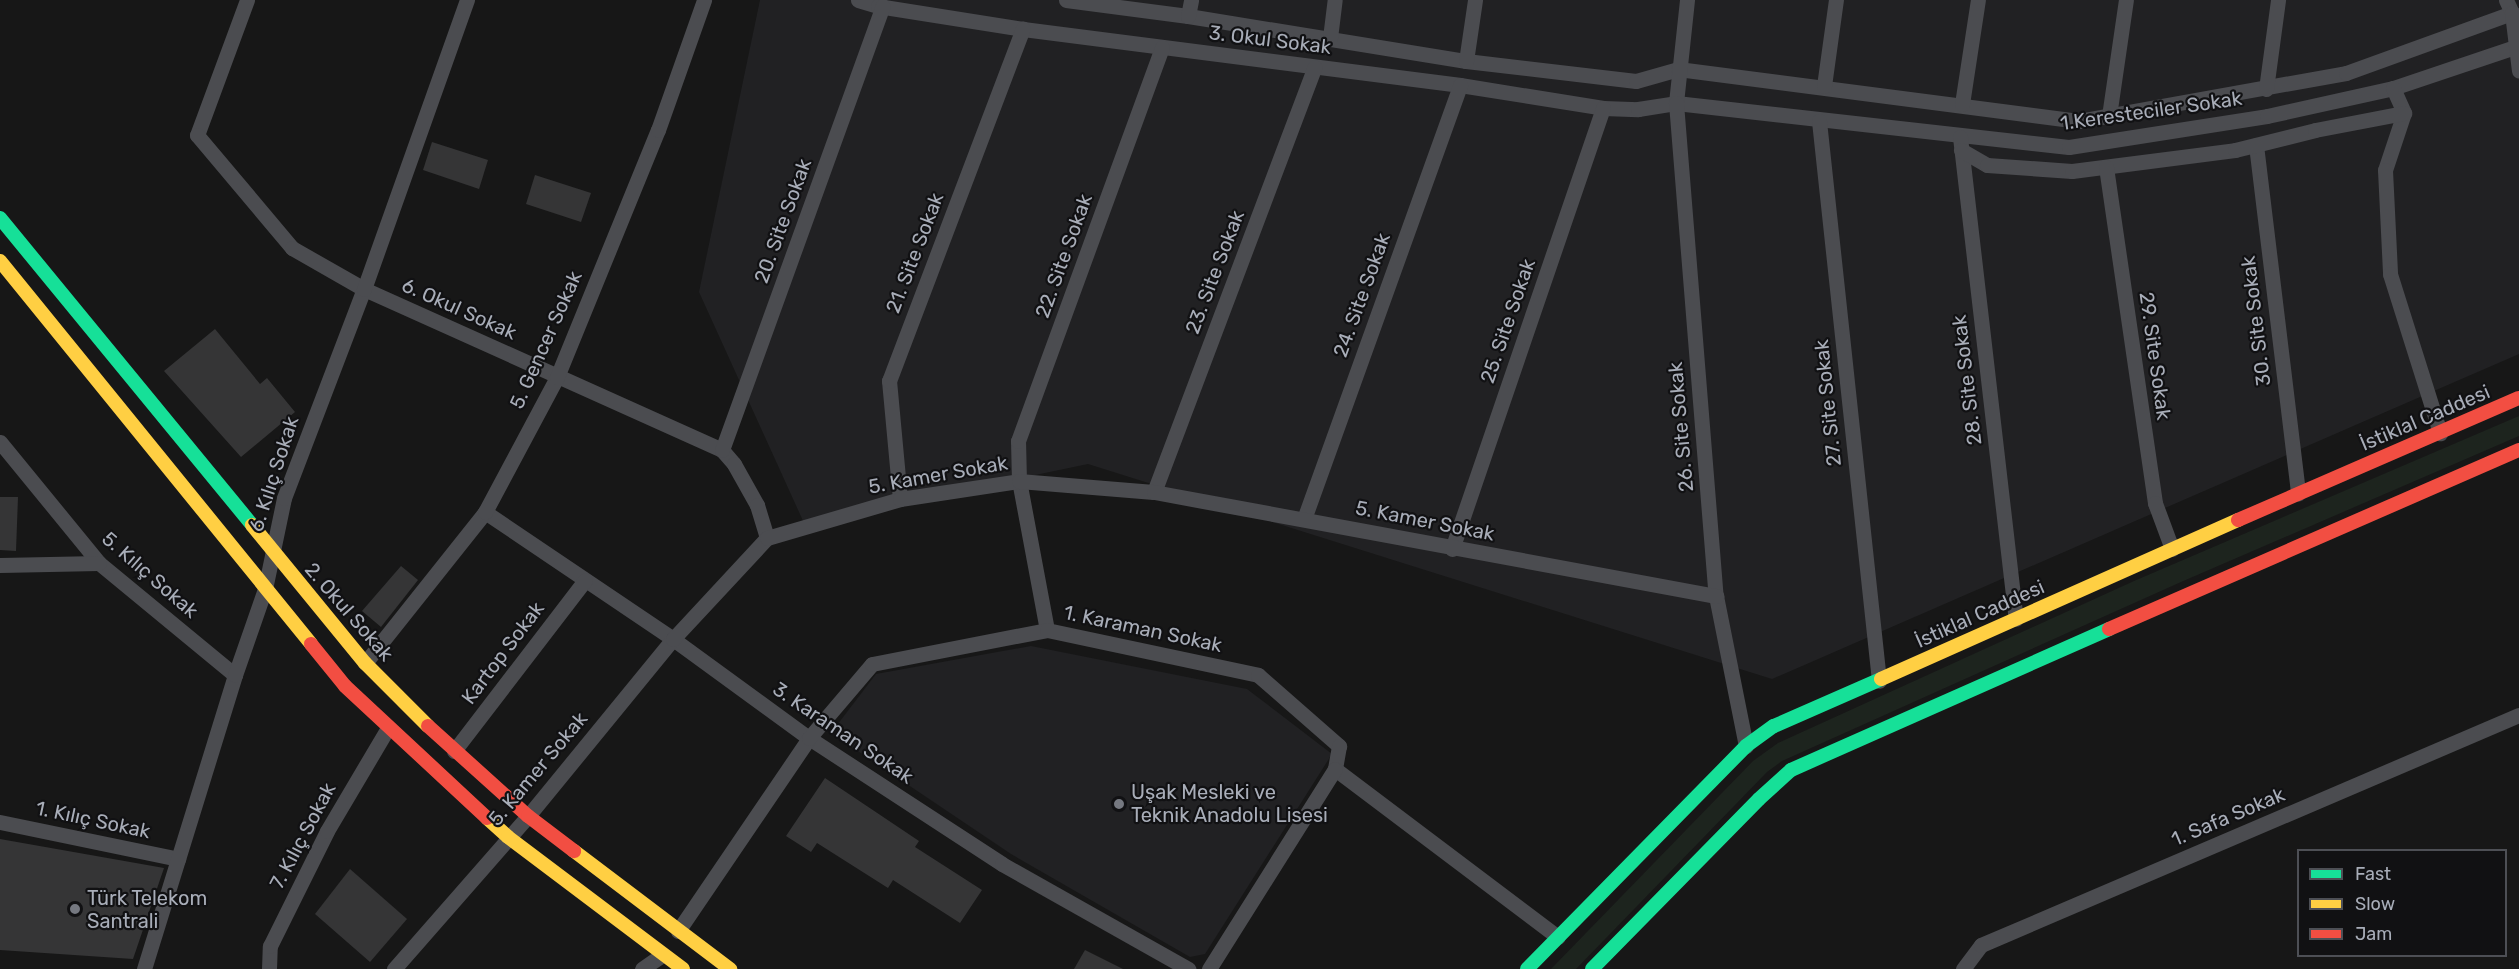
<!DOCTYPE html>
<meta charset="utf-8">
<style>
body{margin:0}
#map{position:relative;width:2519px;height:969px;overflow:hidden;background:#171717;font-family:Rubik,sans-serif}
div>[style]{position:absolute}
.built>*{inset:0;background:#212123}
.green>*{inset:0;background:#1d241e}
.building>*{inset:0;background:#353536}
.street>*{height:15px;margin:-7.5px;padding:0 7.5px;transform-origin:7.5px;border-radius:7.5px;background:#4b4c50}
.fast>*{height:14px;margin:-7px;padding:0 7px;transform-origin:7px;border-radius:7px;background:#16e098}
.slow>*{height:14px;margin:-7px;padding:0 7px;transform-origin:7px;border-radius:7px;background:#ffcf43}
.jam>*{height:14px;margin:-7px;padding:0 7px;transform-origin:7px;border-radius:7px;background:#f24e42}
.dots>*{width:16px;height:16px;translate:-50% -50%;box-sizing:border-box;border:3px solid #111113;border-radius:50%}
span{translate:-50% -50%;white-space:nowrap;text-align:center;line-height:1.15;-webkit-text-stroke:4.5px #111113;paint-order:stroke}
.street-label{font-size:20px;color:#a8adb8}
.poi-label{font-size:20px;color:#a8adb8}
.left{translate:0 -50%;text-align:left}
.legend{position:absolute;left:2297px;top:849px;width:210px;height:108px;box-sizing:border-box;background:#111113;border:2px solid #4d4f55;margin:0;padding:8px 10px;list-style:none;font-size:18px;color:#a8adb8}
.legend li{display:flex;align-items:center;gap:12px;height:30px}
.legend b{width:30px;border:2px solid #4d4f55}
</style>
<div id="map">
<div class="built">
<i style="clip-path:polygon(760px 0,2519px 0,2519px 354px,1772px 679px,1088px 464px,804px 523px,699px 292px)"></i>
<i style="clip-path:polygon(1031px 646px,1247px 689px,1332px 754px,1205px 954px,1190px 957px,1011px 854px,831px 733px,876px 674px)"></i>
</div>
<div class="green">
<i style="clip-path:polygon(2519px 416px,2519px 436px,2181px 582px,1782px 761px,1767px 772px,1576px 969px,1551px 969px,1753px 761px,1778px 743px,2134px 581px)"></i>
</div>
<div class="building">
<i style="clip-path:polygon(432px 142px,488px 160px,479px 189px,423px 170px)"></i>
<i style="clip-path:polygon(535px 175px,591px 193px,581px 222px,526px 204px)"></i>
<i style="clip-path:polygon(215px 329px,260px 384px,267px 378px,295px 412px,241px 457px,164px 371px)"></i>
<i style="clip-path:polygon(0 497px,18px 497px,16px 551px,0 550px)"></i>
<i style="clip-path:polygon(401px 566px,418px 580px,381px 627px,362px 611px)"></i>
<i style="clip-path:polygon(825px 778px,919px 841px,915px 847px,982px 890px,960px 923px,893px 880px,888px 888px,817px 843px,811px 852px,786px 836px)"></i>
<i style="clip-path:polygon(0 839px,164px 868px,133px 959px,0 950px)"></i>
<i style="clip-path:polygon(350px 869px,407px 919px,370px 962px,315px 914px)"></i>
<i style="clip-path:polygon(1085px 950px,1123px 969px,1074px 969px)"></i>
</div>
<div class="street">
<i style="left:247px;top:0;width:144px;rotate:110.3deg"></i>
<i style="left:197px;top:135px;width:148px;rotate:49.9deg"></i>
<i style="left:292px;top:248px;width:83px;rotate:29.7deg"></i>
<i style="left:364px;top:289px;width:393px;rotate:24.2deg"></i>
<i style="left:722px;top:450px;width:18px;rotate:49deg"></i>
<i style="left:734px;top:464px;width:47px;rotate:60.7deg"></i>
<i style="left:757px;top:505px;width:34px;rotate:73deg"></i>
<i style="left:858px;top:0;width:21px;rotate:17deg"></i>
<i style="left:878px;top:6px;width:147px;rotate:9deg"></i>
<i style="left:1023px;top:29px;width:441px;rotate:7.3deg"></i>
<i style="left:1460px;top:85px;width:145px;rotate:9.1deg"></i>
<i style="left:1603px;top:108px;width:35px;rotate:2deg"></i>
<i style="left:1638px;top:109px;width:38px;rotate:-9deg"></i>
<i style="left:1676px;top:103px;width:395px;rotate:6.4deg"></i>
<i style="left:2069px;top:147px;width:200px;rotate:-8.9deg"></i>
<i style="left:2267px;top:116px;width:129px;rotate:-12.5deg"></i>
<i style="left:2393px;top:88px;width:129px;rotate:-18.6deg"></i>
<i style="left:1066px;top:0;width:123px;rotate:7.5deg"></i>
<i style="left:1188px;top:16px;width:282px;rotate:9.2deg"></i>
<i style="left:1466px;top:61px;width:171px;rotate:6.7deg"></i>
<i style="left:1636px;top:81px;width:44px;rotate:-15.9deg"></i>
<i style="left:1678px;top:69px;width:404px;rotate:7.4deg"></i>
<i style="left:2079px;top:121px;width:271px;rotate:-10.2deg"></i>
<i style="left:2346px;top:73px;width:177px;rotate:-19.9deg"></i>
<i style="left:1687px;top:0;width:104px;rotate:96.1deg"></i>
<i style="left:1676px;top:103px;width:495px;rotate:85.4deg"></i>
<i style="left:1716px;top:596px;width:153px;rotate:78.7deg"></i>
<i style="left:2506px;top:0;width:14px;rotate:65deg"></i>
<i style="left:2512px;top:13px;width:58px;rotate:83.1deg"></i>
<i style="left:1188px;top:16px;width:16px;rotate:-79deg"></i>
<i style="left:1330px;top:38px;width:38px;rotate:-83deg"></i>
<i style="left:1466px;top:61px;width:62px;rotate:-81.6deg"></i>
<i style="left:1824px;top:86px;width:87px;rotate:-82.1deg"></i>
<i style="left:2393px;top:88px;width:27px;rotate:66deg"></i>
<i style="left:2404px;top:113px;width:60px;rotate:108.4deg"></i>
<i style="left:2385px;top:170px;width:104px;rotate:87.2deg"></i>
<i style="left:2390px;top:274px;width:167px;rotate:72.5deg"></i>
<i style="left:2266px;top:89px;width:90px;rotate:-82.3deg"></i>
<i style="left:1962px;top:104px;width:105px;rotate:-81.3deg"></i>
<i style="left:2109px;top:116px;width:117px;rotate:-81.7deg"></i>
<i style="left:1819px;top:121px;width:563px;rotate:83.88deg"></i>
<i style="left:1960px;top:137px;width:485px;rotate:83.4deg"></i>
<i style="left:2256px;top:145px;width:351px;rotate:83.1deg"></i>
<i style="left:1961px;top:150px;width:30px;rotate:30deg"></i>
<i style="left:1987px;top:165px;width:85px;rotate:4deg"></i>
<i style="left:2072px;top:171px;width:164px;rotate:-7.3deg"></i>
<i style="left:2235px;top:150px;width:82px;rotate:-14deg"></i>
<i style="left:2315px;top:130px;width:91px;rotate:-10.8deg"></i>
<i style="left:2106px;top:167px;width:340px;rotate:81.7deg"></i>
<i style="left:2155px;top:503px;width:49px;rotate:69.7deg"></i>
<i style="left:0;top:442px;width:156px;rotate:50.7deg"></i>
<i style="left:99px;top:563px;width:176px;rotate:39.5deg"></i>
<i style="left:722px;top:450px;width:472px;rotate:-70.1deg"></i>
<i style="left:1154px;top:492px;width:454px;rotate:-69.3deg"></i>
<i style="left:900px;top:499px;width:119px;rotate:-95.3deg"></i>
<i style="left:889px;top:381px;width:377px;rotate:-69.2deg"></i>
<i style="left:485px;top:512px;width:227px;rotate:34deg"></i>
<i style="left:673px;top:639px;width:168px;rotate:36.1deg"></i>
<i style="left:809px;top:738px;width:230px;rotate:33.1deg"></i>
<i style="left:1002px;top:864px;width:214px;rotate:29.4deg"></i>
<i style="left:1304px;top:519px;width:461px;rotate:-70.2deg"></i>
<i style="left:1452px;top:549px;width:466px;rotate:-71.1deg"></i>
<i style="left:0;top:565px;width:99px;rotate:-1.2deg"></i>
<i style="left:1047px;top:630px;width:152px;rotate:-100.6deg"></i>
<i style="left:1019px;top:481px;width:40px;rotate:-91.4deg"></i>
<i style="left:1018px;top:441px;width:419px;rotate:-69.9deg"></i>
<i style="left:365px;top:663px;width:193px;rotate:-51.5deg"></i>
<i style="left:485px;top:512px;width:153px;rotate:-61.9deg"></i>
<i style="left:557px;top:377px;width:267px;rotate:-67.8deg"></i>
<i style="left:658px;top:130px;width:138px;rotate:-70.5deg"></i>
<i style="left:454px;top:751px;width:215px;rotate:-52.5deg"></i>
<i style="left:0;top:822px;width:182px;rotate:11.7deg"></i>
<i style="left:678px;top:931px;width:233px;rotate:-55.8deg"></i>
<i style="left:809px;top:738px;width:97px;rotate:-49.6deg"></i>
<i style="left:872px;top:664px;width:178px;rotate:-11deg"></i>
<i style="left:1047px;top:630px;width:216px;rotate:12deg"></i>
<i style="left:1258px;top:675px;width:108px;rotate:41.2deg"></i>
<i style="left:1339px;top:746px;width:23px;rotate:100deg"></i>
<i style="left:1335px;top:769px;width:279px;rotate:37deg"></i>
<i style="left:144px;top:969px;width:308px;rotate:-72.8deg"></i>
<i style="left:235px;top:675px;width:91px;rotate:-70.8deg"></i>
<i style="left:265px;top:589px;width:93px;rotate:-78.2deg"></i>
<i style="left:284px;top:498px;width:224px;rotate:-69.1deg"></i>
<i style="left:364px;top:289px;width:307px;rotate:-70.4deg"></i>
<i style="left:269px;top:969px;width:23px;rotate:-88deg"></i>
<i style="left:270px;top:946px;width:128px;rotate:-63.6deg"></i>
<i style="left:327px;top:831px;width:120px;rotate:-59.4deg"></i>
<i style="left:394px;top:969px;width:203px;rotate:-48.8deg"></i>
<i style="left:528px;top:816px;width:229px;rotate:-50.7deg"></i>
<i style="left:673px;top:639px;width:138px;rotate:-47.1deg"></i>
<i style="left:767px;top:538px;width:139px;rotate:-16.3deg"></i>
<i style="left:900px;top:499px;width:120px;rotate:-8.6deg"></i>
<i style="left:1019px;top:481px;width:135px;rotate:4.7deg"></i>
<i style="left:1154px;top:492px;width:572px;rotate:10.48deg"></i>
<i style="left:642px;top:969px;width:24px;rotate:-35deg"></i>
<i style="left:1209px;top:969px;width:236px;rotate:-57.8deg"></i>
<i style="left:1963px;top:969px;width:30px;rotate:-53deg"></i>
<i style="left:1981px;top:945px;width:585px;rotate:-23.15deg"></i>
</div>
<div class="fast">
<i style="left:0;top:218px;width:397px;rotate:50.6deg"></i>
<i style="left:1527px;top:969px;width:313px;rotate:-45.5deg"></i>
<i style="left:1746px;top:746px;width:34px;rotate:-36deg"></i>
<i style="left:1774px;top:726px;width:117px;rotate:-23.7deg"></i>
<i style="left:1592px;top:969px;width:238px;rotate:-45.5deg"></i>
<i style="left:1759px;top:799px;width:43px;rotate:-42.2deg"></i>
<i style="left:1791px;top:770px;width:348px;rotate:-23.9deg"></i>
</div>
<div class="slow">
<i style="left:0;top:261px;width:493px;rotate:50.9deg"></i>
<i style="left:252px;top:525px;width:178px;rotate:50.7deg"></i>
<i style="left:365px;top:663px;width:89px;rotate:45deg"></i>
<i style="left:1881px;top:679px;width:391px;rotate:-24deg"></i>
<i style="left:487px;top:818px;width:28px;rotate:42deg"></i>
<i style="left:508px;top:837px;width:219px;rotate:37deg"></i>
<i style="left:574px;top:851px;width:196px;rotate:37.1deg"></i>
</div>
<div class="jam">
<i style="left:2238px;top:520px;width:306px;rotate:-23.5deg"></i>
<i style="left:2109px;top:629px;width:447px;rotate:-23.6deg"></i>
<i style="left:311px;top:644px;width:54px;rotate:51deg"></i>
<i style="left:345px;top:686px;width:194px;rotate:42.9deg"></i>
<i style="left:428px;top:726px;width:135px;rotate:42deg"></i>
<i style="left:528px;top:816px;width:58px;rotate:37.3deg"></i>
</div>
<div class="dots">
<i style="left:1119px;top:804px;background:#757880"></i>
<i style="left:75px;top:909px;background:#757880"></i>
</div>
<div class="street-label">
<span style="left:1270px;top:40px;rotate:7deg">3. Okul Sokak</span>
<span style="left:2151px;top:111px;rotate:-8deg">1.Keresteciler Sokak</span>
<span style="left:783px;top:221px;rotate:-70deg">20. Site Sokak</span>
<span style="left:915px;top:253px;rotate:-69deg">21. Site Sokak</span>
<span style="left:1064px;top:256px;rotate:-70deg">22. Site Sokak</span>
<span style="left:1215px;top:272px;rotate:-69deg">23. Site Sokak</span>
<span style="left:1362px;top:295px;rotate:-70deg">24. Site Sokak</span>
<span style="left:459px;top:309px;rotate:24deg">6. Okul Sokak</span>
<span style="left:1508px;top:321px;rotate:-71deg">25. Site Sokak</span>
<span style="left:2256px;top:321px;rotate:-97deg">30. Site Sokak</span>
<span style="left:546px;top:340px;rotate:-66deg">5. Gencer Sokak</span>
<span style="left:2155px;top:356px;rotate:82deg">29. Site Sokak</span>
<span style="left:1967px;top:380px;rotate:-97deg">28. Site Sokak</span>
<span style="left:1828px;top:403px;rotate:-96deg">27. Site Sokak</span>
<span style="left:2425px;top:418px;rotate:-23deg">İstiklal Caddesi</span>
<span style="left:1681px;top:427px;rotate:-95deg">26. Site Sokak</span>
<span style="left:274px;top:474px;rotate:-72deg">6. Kılıç Sokak</span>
<span style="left:938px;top:475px;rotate:-10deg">5. Kamer Sokak</span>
<span style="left:1425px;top:521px;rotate:11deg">5. Kamer Sokak</span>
<span style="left:150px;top:575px;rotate:41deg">5. Kılıç Sokak</span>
<span style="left:349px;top:612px;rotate:49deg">2. Okul Sokak</span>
<span style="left:1980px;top:614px;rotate:-24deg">İstiklal Caddesi</span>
<span style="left:1143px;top:629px;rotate:12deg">1. Karaman Sokak</span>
<span style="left:503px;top:653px;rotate:-53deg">Kartop Sokak</span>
<span style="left:843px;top:733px;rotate:34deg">3. Karaman Sokak</span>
<span style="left:538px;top:769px;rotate:-50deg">5. Kamer Sokak</span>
<span style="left:2228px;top:817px;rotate:-23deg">1. Safa Sokak</span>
<span style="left:93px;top:820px;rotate:12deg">1. Kılıç Sokak</span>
<span style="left:303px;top:836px;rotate:-62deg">7. Kılıç Sokak</span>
</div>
<div class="poi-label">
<span class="left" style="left:1131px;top:804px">Uşak Mesleki ve<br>Teknik Anadolu Lisesi</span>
<span class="left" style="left:87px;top:910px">Türk Telekom<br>Santrali</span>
</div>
<ul class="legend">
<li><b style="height:8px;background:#16e098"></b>Fast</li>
<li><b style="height:8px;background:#ffcf43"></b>Slow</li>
<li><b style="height:8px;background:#f24e42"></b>Jam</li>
</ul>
</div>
